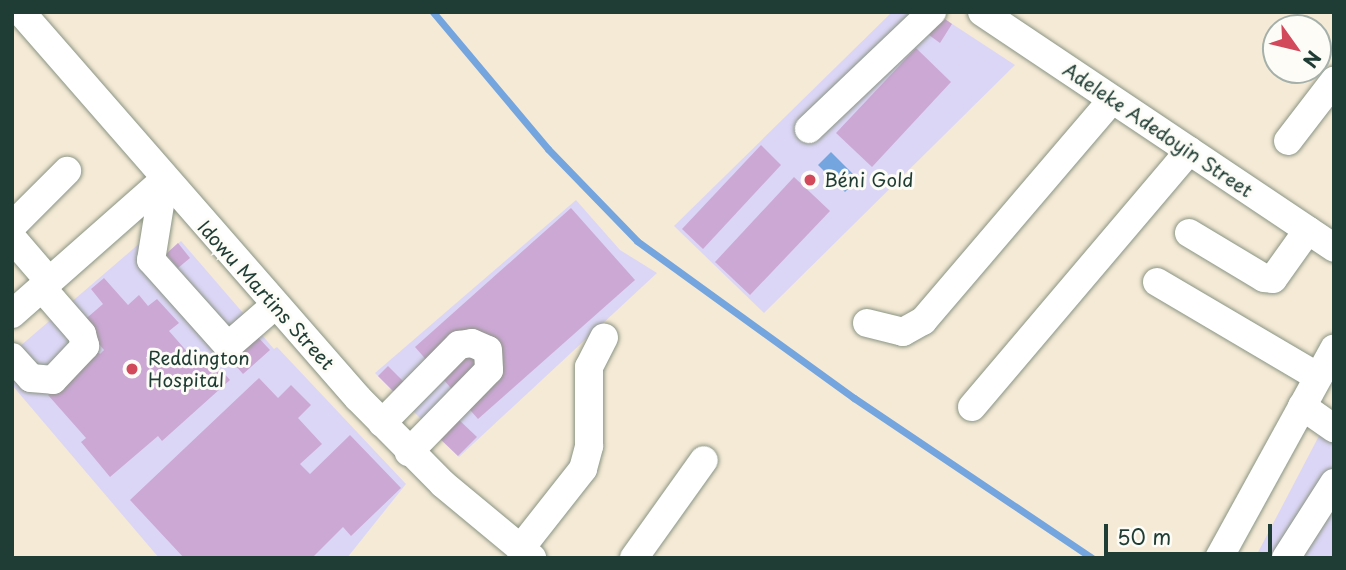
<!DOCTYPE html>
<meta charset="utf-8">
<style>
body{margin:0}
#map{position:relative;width:1346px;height:570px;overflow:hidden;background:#f5ead5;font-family:"Playpen Sans",sans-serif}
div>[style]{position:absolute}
.built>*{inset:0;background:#dcd6f6}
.water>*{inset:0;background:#75a5df}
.stream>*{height:7px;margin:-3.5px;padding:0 3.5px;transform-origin:3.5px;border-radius:3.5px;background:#75a5df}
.building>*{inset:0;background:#cca8d5}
.roads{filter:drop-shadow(0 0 2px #8a9484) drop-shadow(0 0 2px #8a9484)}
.minor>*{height:28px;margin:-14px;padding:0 14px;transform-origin:14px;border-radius:14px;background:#fff}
.dots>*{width:19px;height:19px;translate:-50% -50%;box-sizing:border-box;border:4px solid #fdfcf7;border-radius:50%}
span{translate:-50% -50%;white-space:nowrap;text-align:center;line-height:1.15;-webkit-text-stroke:6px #fdfcf7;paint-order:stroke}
.street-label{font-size:19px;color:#1f3d34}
.poi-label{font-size:19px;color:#1f3d34}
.left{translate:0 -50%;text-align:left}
.frame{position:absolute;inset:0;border:14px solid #1f3d34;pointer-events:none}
.north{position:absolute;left:1262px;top:14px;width:70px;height:70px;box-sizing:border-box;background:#fdfcf7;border:2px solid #a4b0a9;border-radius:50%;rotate:124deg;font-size:19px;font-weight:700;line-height:28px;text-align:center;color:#1f3d34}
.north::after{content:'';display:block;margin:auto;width:24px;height:32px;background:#d1495b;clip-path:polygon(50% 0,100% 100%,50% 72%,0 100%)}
.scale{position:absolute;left:1104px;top:524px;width:168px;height:32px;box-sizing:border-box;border:4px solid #1f3d34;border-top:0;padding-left:9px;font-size:21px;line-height:24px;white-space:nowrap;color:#1f3d34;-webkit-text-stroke:5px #fdfcf7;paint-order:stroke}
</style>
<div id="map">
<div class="built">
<i style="clip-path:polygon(892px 12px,934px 12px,1015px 65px,764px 313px,674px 226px)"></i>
<i style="clip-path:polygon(576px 200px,620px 250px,657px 273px,459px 457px,375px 373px)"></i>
<i style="clip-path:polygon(181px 241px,274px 349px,277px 347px,406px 484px,347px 558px,159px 558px,12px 385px,12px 353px,140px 243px,166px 254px)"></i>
<i style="clip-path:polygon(1334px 408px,1334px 558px,1255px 558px,1321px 432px)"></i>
</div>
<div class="water">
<i style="clip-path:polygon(831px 152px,858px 179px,845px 192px,818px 165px)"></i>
</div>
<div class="stream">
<i style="left:433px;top:12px;width:179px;rotate:50deg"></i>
<i style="left:548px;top:149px;width:128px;rotate:45.9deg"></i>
<i style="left:637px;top:241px;width:268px;rotate:35.9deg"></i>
<i style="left:854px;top:398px;width:287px;rotate:33.9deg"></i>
</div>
<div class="building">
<i style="clip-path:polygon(942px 17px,952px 24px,940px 43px,929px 35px)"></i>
<i style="clip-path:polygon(916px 48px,951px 82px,872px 167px,836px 133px)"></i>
<i style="clip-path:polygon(761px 145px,781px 165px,703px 249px,682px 229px)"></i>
<i style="clip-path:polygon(794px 177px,830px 211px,750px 295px,715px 262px)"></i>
<i style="clip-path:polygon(571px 208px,635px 280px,478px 419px,415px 347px)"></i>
<i style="clip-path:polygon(178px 243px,190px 258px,178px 268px,166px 254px)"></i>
<i style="clip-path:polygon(104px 278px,128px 305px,139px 295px,148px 306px,157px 299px,179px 323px,169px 331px,198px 364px,208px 355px,230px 380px,162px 441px,158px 436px,110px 477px,81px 442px,86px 438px,48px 395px,97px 351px,100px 354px,104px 350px,81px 323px,103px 304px,91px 289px)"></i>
<i style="clip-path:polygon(255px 334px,270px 350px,243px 374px,228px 357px)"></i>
<i style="clip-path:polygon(388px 366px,408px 386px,398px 396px,378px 376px)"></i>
<i style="clip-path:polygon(259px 378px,278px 398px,291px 385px,311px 405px,298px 418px,322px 444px,300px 464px,310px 474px,350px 435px,401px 488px,351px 536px,343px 527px,312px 558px,184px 558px,130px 500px)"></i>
<i style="clip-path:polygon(456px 417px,477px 437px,458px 456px,437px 436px)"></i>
</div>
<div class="roads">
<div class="minor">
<i style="left:21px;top:12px;width:512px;rotate:48.88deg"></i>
<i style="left:358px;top:398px;width:121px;rotate:45.3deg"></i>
<i style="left:443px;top:484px;width:116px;rotate:39.7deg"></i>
<i style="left:982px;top:12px;width:424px;rotate:33.8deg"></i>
<i style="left:809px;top:129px;width:170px;rotate:-43.6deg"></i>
<i style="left:1288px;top:141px;width:76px;rotate:-52.5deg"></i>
<i style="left:164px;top:180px;width:81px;rotate:99.2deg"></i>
<i style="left:151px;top:260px;width:115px;rotate:48.2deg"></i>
<i style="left:228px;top:346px;width:61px;rotate:-41deg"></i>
<i style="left:12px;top:226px;width:78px;rotate:-45deg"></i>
<i style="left:1189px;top:233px;width:87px;rotate:31deg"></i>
<i style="left:1264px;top:278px;width:9px;rotate:6deg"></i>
<i style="left:1273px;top:279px;width:60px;rotate:-54.5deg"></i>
<i style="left:12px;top:238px;width:57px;rotate:49.3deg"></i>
<i style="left:1157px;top:282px;width:187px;rotate:30.5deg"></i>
<i style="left:12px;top:314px;width:203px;rotate:-41.4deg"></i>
<i style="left:867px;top:323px;width:37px;rotate:14deg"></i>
<i style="left:903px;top:332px;width:23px;rotate:-29deg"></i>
<i style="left:923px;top:321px;width:291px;rotate:-49.5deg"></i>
<i style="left:12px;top:357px;width:28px;rotate:48deg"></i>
<i style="left:31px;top:378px;width:22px;rotate:5deg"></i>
<i style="left:53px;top:380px;width:47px;rotate:-46.7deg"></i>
<i style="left:85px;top:346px;width:12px;rotate:-104deg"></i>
<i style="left:82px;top:334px;width:61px;rotate:-131deg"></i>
<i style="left:1302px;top:406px;width:39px;rotate:35deg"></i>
<i style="left:972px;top:407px;width:336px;rotate:-49.7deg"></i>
<i style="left:382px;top:423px;width:110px;rotate:-45.4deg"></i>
<i style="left:459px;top:345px;width:13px;rotate:-9deg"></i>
<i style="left:472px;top:343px;width:17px;rotate:24deg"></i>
<i style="left:488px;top:350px;width:20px;rotate:87deg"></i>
<i style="left:489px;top:370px;width:115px;rotate:134.3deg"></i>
<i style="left:520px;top:549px;width:102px;rotate:-51.8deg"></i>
<i style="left:583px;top:469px;width:24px;rotate:-75deg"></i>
<i style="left:589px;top:446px;width:79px;rotate:-90deg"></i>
<i style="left:589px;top:367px;width:33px;rotate:-63deg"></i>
<i style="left:634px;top:558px;width:120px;rotate:-54.5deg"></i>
<i style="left:1219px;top:558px;width:239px;rotate:-61.2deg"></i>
<i style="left:1286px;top:558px;width:89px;rotate:-57.4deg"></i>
</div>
</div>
<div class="dots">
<i style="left:810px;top:180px;background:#d1495b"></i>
<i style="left:132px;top:369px;background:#d1495b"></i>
</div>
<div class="street-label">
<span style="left:1158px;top:130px;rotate:34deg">Adeleke Adedoyin Street</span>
<span style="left:266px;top:295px;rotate:48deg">Idowu Martins Street</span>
</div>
<div class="poi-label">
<span class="left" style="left:824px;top:180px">Béni Gold</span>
<span class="left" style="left:148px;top:369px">Reddington<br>Hospital</span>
</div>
<div class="frame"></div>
<div class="north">N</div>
<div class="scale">50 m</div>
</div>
